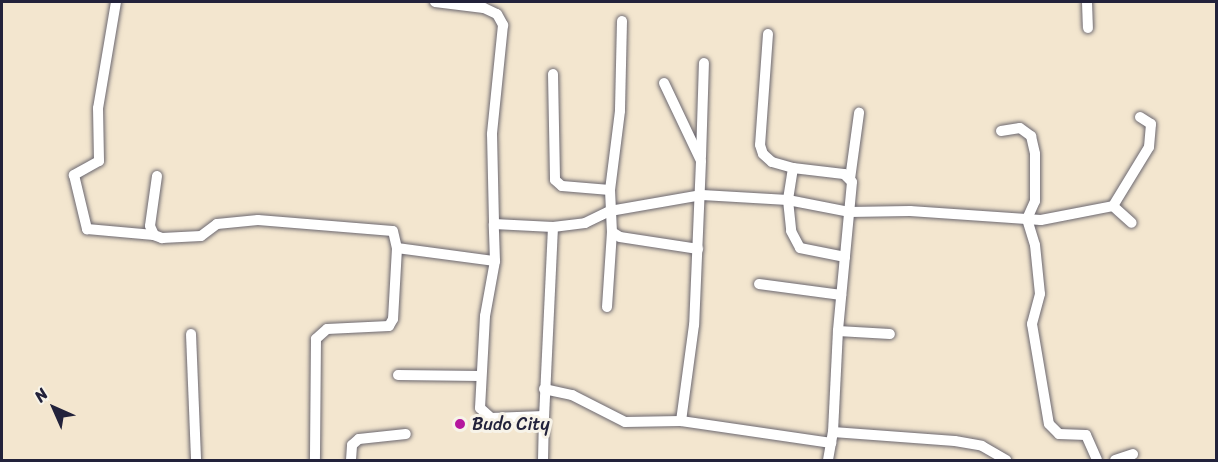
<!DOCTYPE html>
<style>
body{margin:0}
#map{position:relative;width:1218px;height:462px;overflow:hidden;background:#f3e6cf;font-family:Sriracha,sans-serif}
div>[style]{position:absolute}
.roads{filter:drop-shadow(0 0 2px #6b676f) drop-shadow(0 0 2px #6b676f)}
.minor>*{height:10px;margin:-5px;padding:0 5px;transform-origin:5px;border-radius:5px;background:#fff}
.dots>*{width:16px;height:16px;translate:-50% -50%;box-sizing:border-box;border:3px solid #f7f3e8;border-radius:50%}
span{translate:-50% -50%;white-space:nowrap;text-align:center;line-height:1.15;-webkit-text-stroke:6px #f7f3e8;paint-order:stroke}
.poi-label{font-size:18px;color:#22223b}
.left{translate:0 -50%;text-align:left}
.frame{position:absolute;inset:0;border:3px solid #22223b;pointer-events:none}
.north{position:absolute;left:24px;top:378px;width:60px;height:60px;-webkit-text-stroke:4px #f7f3e8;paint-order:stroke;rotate:315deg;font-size:16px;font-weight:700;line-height:24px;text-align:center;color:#22223b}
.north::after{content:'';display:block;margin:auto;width:21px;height:27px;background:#22223b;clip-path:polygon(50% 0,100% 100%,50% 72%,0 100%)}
</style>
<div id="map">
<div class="roads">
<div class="minor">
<i style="left:116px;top:2px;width:108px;rotate:99.6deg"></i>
<i style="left:98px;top:108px;width:53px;rotate:88.9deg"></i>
<i style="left:99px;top:161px;width:29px;rotate:151deg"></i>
<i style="left:74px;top:175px;width:56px;rotate:76.5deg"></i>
<i style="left:87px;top:229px;width:67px;rotate:5.1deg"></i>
<i style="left:435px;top:2px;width:49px;rotate:7deg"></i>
<i style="left:484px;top:8px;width:14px;rotate:25deg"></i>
<i style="left:497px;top:14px;width:13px;rotate:61deg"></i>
<i style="left:503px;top:25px;width:110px;rotate:95.8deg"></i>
<i style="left:492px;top:134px;width:90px;rotate:88.7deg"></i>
<i style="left:1087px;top:2px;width:26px;rotate:88deg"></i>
<i style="left:622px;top:21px;width:90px;rotate:91.3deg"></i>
<i style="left:620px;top:111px;width:80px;rotate:97.2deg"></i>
<i style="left:610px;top:190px;width:42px;rotate:87.3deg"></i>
<i style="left:612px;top:232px;width:9px;rotate:32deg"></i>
<i style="left:620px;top:237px;width:79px;rotate:8.7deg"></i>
<i style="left:768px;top:34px;width:111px;rotate:94.1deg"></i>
<i style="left:760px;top:145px;width:9px;rotate:72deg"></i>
<i style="left:763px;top:154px;width:12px;rotate:42deg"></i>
<i style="left:772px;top:162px;width:22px;rotate:16deg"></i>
<i style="left:793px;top:168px;width:32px;rotate:99deg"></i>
<i style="left:788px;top:200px;width:31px;rotate:84deg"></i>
<i style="left:791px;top:231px;width:19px;rotate:62deg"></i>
<i style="left:800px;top:248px;width:46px;rotate:11.3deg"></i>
<i style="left:553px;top:74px;width:106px;rotate:88.9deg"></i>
<i style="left:555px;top:180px;width:9px;rotate:41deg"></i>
<i style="left:562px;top:186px;width:48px;rotate:4.8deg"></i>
<i style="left:664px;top:83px;width:86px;rotate:64.6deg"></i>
<i style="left:701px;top:161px;width:164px;rotate:92.4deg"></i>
<i style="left:694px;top:325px;width:97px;rotate:97.7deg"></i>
<i style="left:1001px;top:131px;width:19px;rotate:-9deg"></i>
<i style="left:1020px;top:128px;width:14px;rotate:36deg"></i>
<i style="left:1031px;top:136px;width:18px;rotate:77deg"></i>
<i style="left:1035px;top:154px;width:47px;rotate:90deg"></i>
<i style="left:1035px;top:201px;width:20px;rotate:114deg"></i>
<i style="left:1027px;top:219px;width:27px;rotate:73deg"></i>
<i style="left:1035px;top:245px;width:49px;rotate:84.2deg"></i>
<i style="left:1040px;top:294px;width:31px;rotate:105deg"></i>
<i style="left:1032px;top:324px;width:101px;rotate:80.4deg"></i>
<i style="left:1049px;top:424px;width:14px;rotate:45deg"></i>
<i style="left:1059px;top:434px;width:27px;rotate:2deg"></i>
<i style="left:1086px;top:435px;width:27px;rotate:66deg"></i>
<i style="left:701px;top:157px;width:94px;rotate:-88.2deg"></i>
<i style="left:793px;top:168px;width:51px;rotate:6.7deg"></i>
<i style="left:844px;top:174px;width:11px;rotate:45deg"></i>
<i style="left:852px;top:182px;width:150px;rotate:95.4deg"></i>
<i style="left:838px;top:331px;width:52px;rotate:3.3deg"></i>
<i style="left:157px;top:176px;width:50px;rotate:98deg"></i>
<i style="left:150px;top:226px;width:10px;rotate:66deg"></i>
<i style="left:154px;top:235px;width:9px;rotate:21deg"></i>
<i style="left:162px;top:238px;width:39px;rotate:-3deg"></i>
<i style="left:201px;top:236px;width:20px;rotate:-37deg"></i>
<i style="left:217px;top:224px;width:41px;rotate:-5.6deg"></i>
<i style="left:258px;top:220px;width:135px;rotate:4.7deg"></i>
<i style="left:393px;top:231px;width:17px;rotate:77deg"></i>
<i style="left:397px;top:248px;width:71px;rotate:93.2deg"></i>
<i style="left:393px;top:319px;width:8px;rotate:120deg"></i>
<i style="left:389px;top:326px;width:62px;rotate:177.2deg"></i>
<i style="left:327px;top:329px;width:15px;rotate:138deg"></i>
<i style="left:316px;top:339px;width:121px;rotate:90.5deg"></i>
<i style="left:850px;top:179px;width:67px;rotate:-82.2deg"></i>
<i style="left:1113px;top:206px;width:69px;rotate:-58.6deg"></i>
<i style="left:1149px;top:147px;width:23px;rotate:-85deg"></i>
<i style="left:1151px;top:124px;width:13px;rotate:-148deg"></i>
<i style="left:553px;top:227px;width:32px;rotate:-7deg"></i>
<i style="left:585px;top:223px;width:28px;rotate:-26deg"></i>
<i style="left:610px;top:211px;width:93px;rotate:-9.9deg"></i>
<i style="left:702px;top:195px;width:86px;rotate:3.3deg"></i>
<i style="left:788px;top:200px;width:62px;rotate:11.1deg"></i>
<i style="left:849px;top:212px;width:61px;rotate:-0.9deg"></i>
<i style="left:910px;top:211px;width:131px;rotate:3.9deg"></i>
<i style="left:1041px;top:220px;width:73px;rotate:-11deg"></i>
<i style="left:1113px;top:206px;width:25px;rotate:42deg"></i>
<i style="left:397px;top:248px;width:99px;rotate:7.6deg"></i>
<i style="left:495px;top:261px;width:37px;rotate:-92deg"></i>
<i style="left:494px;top:224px;width:59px;rotate:2.9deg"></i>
<i style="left:553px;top:227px;width:189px;rotate:92.7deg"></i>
<i style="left:495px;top:261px;width:56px;rotate:100.3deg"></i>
<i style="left:485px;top:316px;width:92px;rotate:93.1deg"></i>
<i style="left:480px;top:408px;width:15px;rotate:42deg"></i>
<i style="left:491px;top:418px;width:53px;rotate:-2.2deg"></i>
<i style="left:544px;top:416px;width:44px;rotate:91.3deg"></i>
<i style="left:759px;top:284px;width:83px;rotate:7.6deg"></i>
<i style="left:607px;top:307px;width:75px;rotate:-86.2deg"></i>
<i style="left:191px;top:334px;width:126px;rotate:87.7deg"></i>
<i style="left:398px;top:375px;width:82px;rotate:0.7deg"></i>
<i style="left:544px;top:389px;width:29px;rotate:12deg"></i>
<i style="left:572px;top:395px;width:59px;rotate:27deg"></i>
<i style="left:625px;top:422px;width:56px;rotate:-1deg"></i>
<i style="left:681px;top:421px;width:152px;rotate:8.3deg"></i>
<i style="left:833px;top:432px;width:122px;rotate:4.2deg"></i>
<i style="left:955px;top:441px;width:27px;rotate:10deg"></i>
<i style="left:982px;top:446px;width:28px;rotate:30deg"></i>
<i style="left:351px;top:460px;width:15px;rotate:-86deg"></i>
<i style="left:352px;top:445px;width:9px;rotate:-41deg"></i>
<i style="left:359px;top:439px;width:47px;rotate:-6.1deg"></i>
<i style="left:828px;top:460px;width:28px;rotate:-80deg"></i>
<i style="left:833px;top:432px;width:101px;rotate:-87.2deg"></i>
<i style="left:1115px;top:460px;width:19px;rotate:-18deg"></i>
</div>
</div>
<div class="dots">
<i style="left:460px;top:424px;background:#b5179e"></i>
</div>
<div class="poi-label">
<span class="left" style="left:472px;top:424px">Budo City</span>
</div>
<div class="frame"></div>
<div class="north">N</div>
</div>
